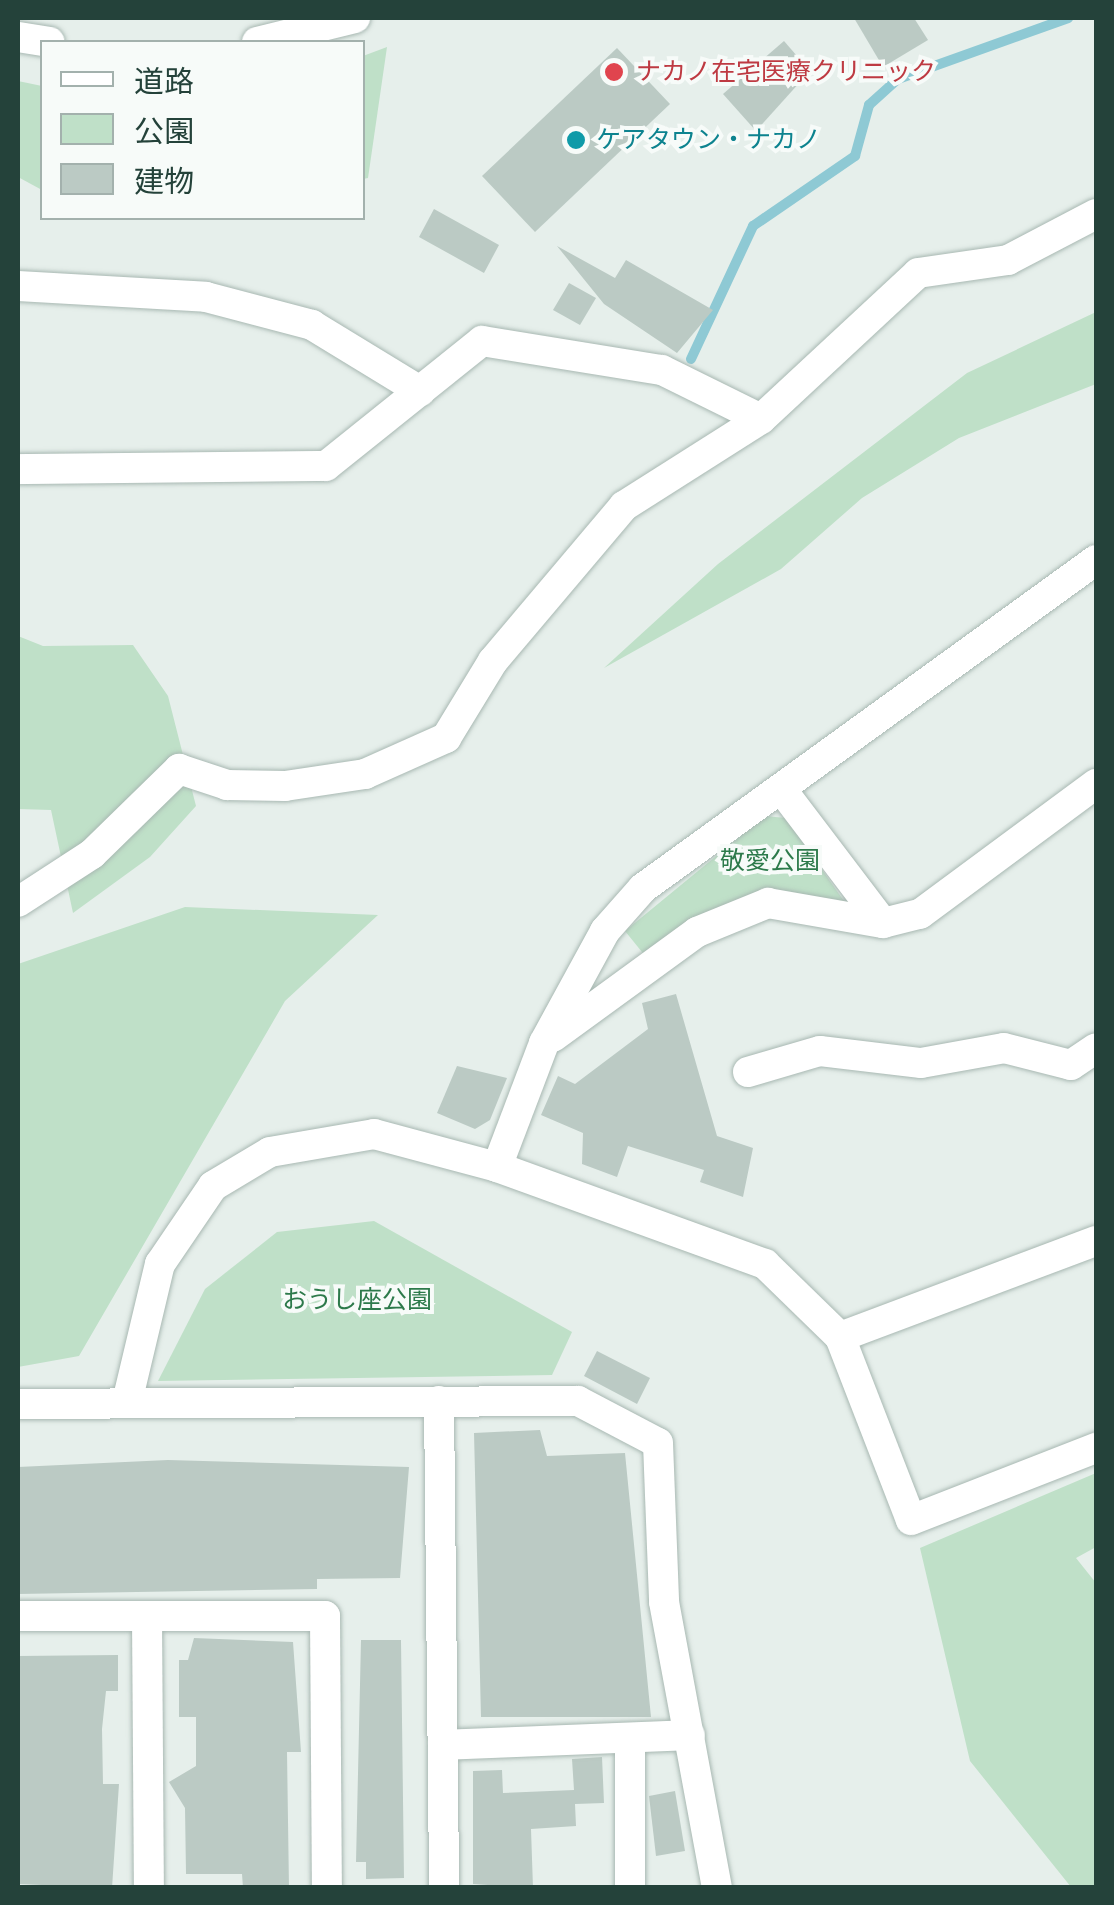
<!DOCTYPE html>
<meta charset="utf-8">
<style>
body{margin:0}
#map{position:relative;width:1114px;height:1905px;overflow:hidden;background:#e6efeb;font-family:"Varela Round","Noto Sans JP",sans-serif}
div>[style]{position:absolute}
.green>*{inset:0;background:#bfe0c8}
.stream>*{height:10px;margin:-5px;padding:0 5px;transform-origin:5px;border-radius:5px;background:#8ec9d4}
.building>*{inset:0;background:#bbcac4}
.roads{filter:drop-shadow(0 0 2px #a8b8b2) drop-shadow(0 0 2px #a8b8b2)}
.minor>*{height:30px;margin:-15px;padding:0 15px;transform-origin:15px;border-radius:15px;background:#fff}
.dots>*{width:28px;height:28px;translate:-50% -50%;box-sizing:border-box;border:5px solid #f7fbf9;border-radius:50%}
span{translate:-50% -50%;white-space:nowrap;text-align:center;line-height:1.15;-webkit-text-stroke:8px #f7fbf9;paint-order:stroke}
.health-label{font-size:25px;color:#be3a42}
.left{translate:0 -50%;text-align:left}
.culture-label{font-size:25px;color:#0d838f}
.park-label{font-size:25px;color:#2d7a4b}
.frame{position:absolute;inset:0;border:20px solid #24423a;pointer-events:none}
.legend{position:absolute;left:40px;top:40px;width:325px;height:180px;box-sizing:border-box;background:#f7fbf9;border:2px solid #a3b1ad;margin:0;padding:12px 18px;list-style:none;font-size:30px;color:#24423a}
.legend li{display:flex;align-items:center;gap:20px;height:50px}
.legend b{width:50px;border:2px solid #a3b1ad}
</style>
<div id="map">
<div class="green">
<i style="clip-path:polygon(387px 47px,368px 178px,363px 179px,363px 56px)"></i>
<i style="clip-path:polygon(18px 81px,42px 86px,42px 190px,18px 177px)"></i>
<i style="clip-path:polygon(1096px 312px,1096px 384px,959px 438px,862px 498px,781px 569px,604px 668px,718px 564px,967px 373px)"></i>
<i style="clip-path:polygon(18px 636px,43px 646px,133px 645px,168px 696px,196px 806px,150px 857px,73px 913px,51px 810px,18px 809px)"></i>
<i style="clip-path:polygon(765px 816px,786px 818px,853px 914px,765px 898px,646px 957px,625px 931px)"></i>
<i style="clip-path:polygon(185px 907px,378px 915px,285px 1001px,79px 1356px,18px 1367px,18px 964px)"></i>
<i style="clip-path:polygon(374px 1221px,572px 1332px,552px 1375px,158px 1381px,205px 1289px,277px 1232px)"></i>
<i style="clip-path:polygon(1096px 1473px,1096px 1547px,1076px 1558px,1096px 1583px,1096px 1887px,1071px 1887px,970px 1761px,920px 1548px)"></i>
</div>
<div class="stream">
<i style="left:691px;top:359px;width:147px;rotate:-65deg"></i>
<i style="left:753px;top:226px;width:124px;rotate:-34.5deg"></i>
<i style="left:855px;top:156px;width:53px;rotate:-74.6deg"></i>
<i style="left:869px;top:105px;width:39px;rotate:-42deg"></i>
<i style="left:898px;top:79px;width:181px;rotate:-19.7deg"></i>
</div>
<div class="building">
<i style="clip-path:polygon(854px 18px,914px 18px,928px 40px,883px 67px)"></i>
<i style="clip-path:polygon(784px 41px,810px 71px,756px 131px,723px 94px)"></i>
<i style="clip-path:polygon(617px 48px,670px 104px,535px 232px,482px 176px)"></i>
<i style="clip-path:polygon(434px 209px,499px 245px,484px 273px,419px 237px)"></i>
<i style="clip-path:polygon(557px 246px,615px 278px,626px 260px,713px 310px,677px 353px,604px 304px)"></i>
<i style="clip-path:polygon(569px 283px,596px 298px,580px 325px,553px 310px)"></i>
<i style="clip-path:polygon(676px 994px,717px 1136px,753px 1148px,743px 1197px,700px 1182px,704px 1170px,628px 1146px,617px 1177px,582px 1164px,583px 1133px,541px 1115px,558px 1076px,575px 1084px,648px 1029px,642px 1003px)"></i>
<i style="clip-path:polygon(457px 1066px,507px 1078px,490px 1120px,475px 1129px,437px 1113px)"></i>
<i style="clip-path:polygon(597px 1351px,650px 1378px,637px 1404px,584px 1376px)"></i>
<i style="clip-path:polygon(540px 1430px,547px 1456px,625px 1453px,651px 1717px,481px 1717px,474px 1433px)"></i>
<i style="clip-path:polygon(168px 1460px,409px 1467px,400px 1578px,317px 1579px,317px 1589px,18px 1594px,18px 1467px)"></i>
<i style="clip-path:polygon(194px 1638px,293px 1642px,301px 1752px,287px 1752px,289px 1888px,243px 1888px,242px 1874px,186px 1874px,185px 1808px,169px 1782px,196px 1766px,196px 1717px,179px 1717px,179px 1660px,188px 1660px)"></i>
<i style="clip-path:polygon(361px 1640px,401px 1640px,404px 1878px,366px 1879px,366px 1862px,356px 1862px)"></i>
<i style="clip-path:polygon(118px 1655px,118px 1691px,106px 1691px,102px 1729px,103px 1784px,119px 1784px,112px 1888px,18px 1884px,18px 1656px)"></i>
<i style="clip-path:polygon(602px 1757px,604px 1803px,575px 1804px,576px 1826px,531px 1829px,533px 1888px,473px 1884px,473px 1771px,502px 1770px,503px 1793px,574px 1790px,572px 1759px)"></i>
<i style="clip-path:polygon(675px 1791px,685px 1851px,656px 1856px,649px 1796px)"></i>
</div>
<div class="roads">
<div class="minor">
<i style="left:18px;top:37px;width:32px;rotate:9deg"></i>
<i style="left:257px;top:42px;width:101px;rotate:-13.8deg"></i>
<i style="left:18px;top:286px;width:188px;rotate:3.3deg"></i>
<i style="left:206px;top:297px;width:110px;rotate:14.8deg"></i>
<i style="left:312px;top:325px;width:127px;rotate:31.4deg"></i>
<i style="left:19px;top:469px;width:307px;rotate:-0.6deg"></i>
<i style="left:326px;top:466px;width:200px;rotate:-38.7deg"></i>
<i style="left:482px;top:341px;width:182px;rotate:9.2deg"></i>
<i style="left:662px;top:370px;width:110px;rotate:26.3deg"></i>
<i style="left:782px;top:790px;width:167px;rotate:52.8deg"></i>
<i style="left:883px;top:923px;width:38px;rotate:-14deg"></i>
<i style="left:920px;top:914px;width:219px;rotate:-36.5deg"></i>
<i style="left:18px;top:902px;width:88px;rotate:-33deg"></i>
<i style="left:92px;top:854px;width:122px;rotate:-44.3deg"></i>
<i style="left:179px;top:769px;width:51px;rotate:18.4deg"></i>
<i style="left:227px;top:785px;width:58px;rotate:1deg"></i>
<i style="left:285px;top:786px;width:81px;rotate:-8.5deg"></i>
<i style="left:365px;top:774px;width:89px;rotate:-24deg"></i>
<i style="left:446px;top:738px;width:90px;rotate:-58.6deg"></i>
<i style="left:493px;top:661px;width:203px;rotate:-49.8deg"></i>
<i style="left:624px;top:506px;width:162px;rotate:-32.4deg"></i>
<i style="left:761px;top:419px;width:214px;rotate:-42.9deg"></i>
<i style="left:918px;top:273px;width:91px;rotate:-8.2deg"></i>
<i style="left:1008px;top:260px;width:99px;rotate:-27.6deg"></i>
<i style="left:553px;top:1037px;width:178px;rotate:-36.1deg"></i>
<i style="left:697px;top:932px;width:77px;rotate:-22.2deg"></i>
<i style="left:768px;top:903px;width:117px;rotate:9.9deg"></i>
<i style="left:748px;top:1072px;width:75px;rotate:-16.3deg"></i>
<i style="left:820px;top:1051px;width:102px;rotate:6.8deg"></i>
<i style="left:921px;top:1063px;width:84px;rotate:-10.2deg"></i>
<i style="left:1004px;top:1048px;width:69px;rotate:14.2deg"></i>
<i style="left:1071px;top:1065px;width:30px;rotate:-34deg"></i>
<i style="left:497px;top:1167px;width:133px;rotate:-69.2deg"></i>
<i style="left:544px;top:1043px;width:128px;rotate:-61.4deg"></i>
<i style="left:605px;top:931px;width:57px;rotate:-48.5deg"></i>
<i style="left:643px;top:888px;width:559px;rotate:-35.91deg"></i>
<i style="left:840px;top:1337px;width:273px;rotate:-20.6deg"></i>
<i style="left:439px;top:1401px;width:487px;rotate:89.4deg"></i>
<i style="left:127px;top:1402px;width:142px;rotate:-76.6deg"></i>
<i style="left:160px;top:1264px;width:94px;rotate:-55.8deg"></i>
<i style="left:213px;top:1186px;width:66px;rotate:-30.8deg"></i>
<i style="left:270px;top:1152px;width:106px;rotate:-9.8deg"></i>
<i style="left:374px;top:1134px;width:127px;rotate:15deg"></i>
<i style="left:497px;top:1167px;width:285px;rotate:19.9deg"></i>
<i style="left:765px;top:1264px;width:105px;rotate:44.2deg"></i>
<i style="left:840px;top:1337px;width:196px;rotate:68.8deg"></i>
<i style="left:911px;top:1520px;width:199px;rotate:-21.3deg"></i>
<i style="left:18px;top:1404px;width:560px;rotate:-0.31deg"></i>
<i style="left:578px;top:1401px;width:90px;rotate:27.7deg"></i>
<i style="left:658px;top:1443px;width:159px;rotate:87.8deg"></i>
<i style="left:664px;top:1602px;width:291px;rotate:79.5deg"></i>
<i style="left:18px;top:1616px;width:307px"></i>
<i style="left:325px;top:1616px;width:272px;rotate:89.6deg"></i>
<i style="left:147px;top:1616px;width:272px;rotate:89.6deg"></i>
<i style="left:630px;top:1740px;width:148px;rotate:90deg"></i>
<i style="left:443px;top:1745px;width:247px;rotate:-2.3deg"></i>
</div>
</div>
<div class="dots">
<i style="left:614px;top:72px;background:#e0444e"></i>
<i style="left:576px;top:140px;background:#0f9aa8"></i>
</div>
<div class="health-label">
<span class="left" style="left:636px;top:72px">ナカノ在宅医療クリニック</span>
</div>
<div class="culture-label">
<span class="left" style="left:596px;top:140px">ケアタウン・ナカノ</span>
</div>
<div class="park-label">
<span style="left:770px;top:861px">敬愛公園</span>
<span style="left:357px;top:1300px">おうし座公園</span>
</div>
<div class="frame"></div>
<ul class="legend">
<li><b style="height:12px;background:#fff"></b>道路</li>
<li><b style="height:28px;background:#bfe0c8"></b>公園</li>
<li><b style="height:28px;background:#bbcac4"></b>建物</li>
</ul>
</div>
